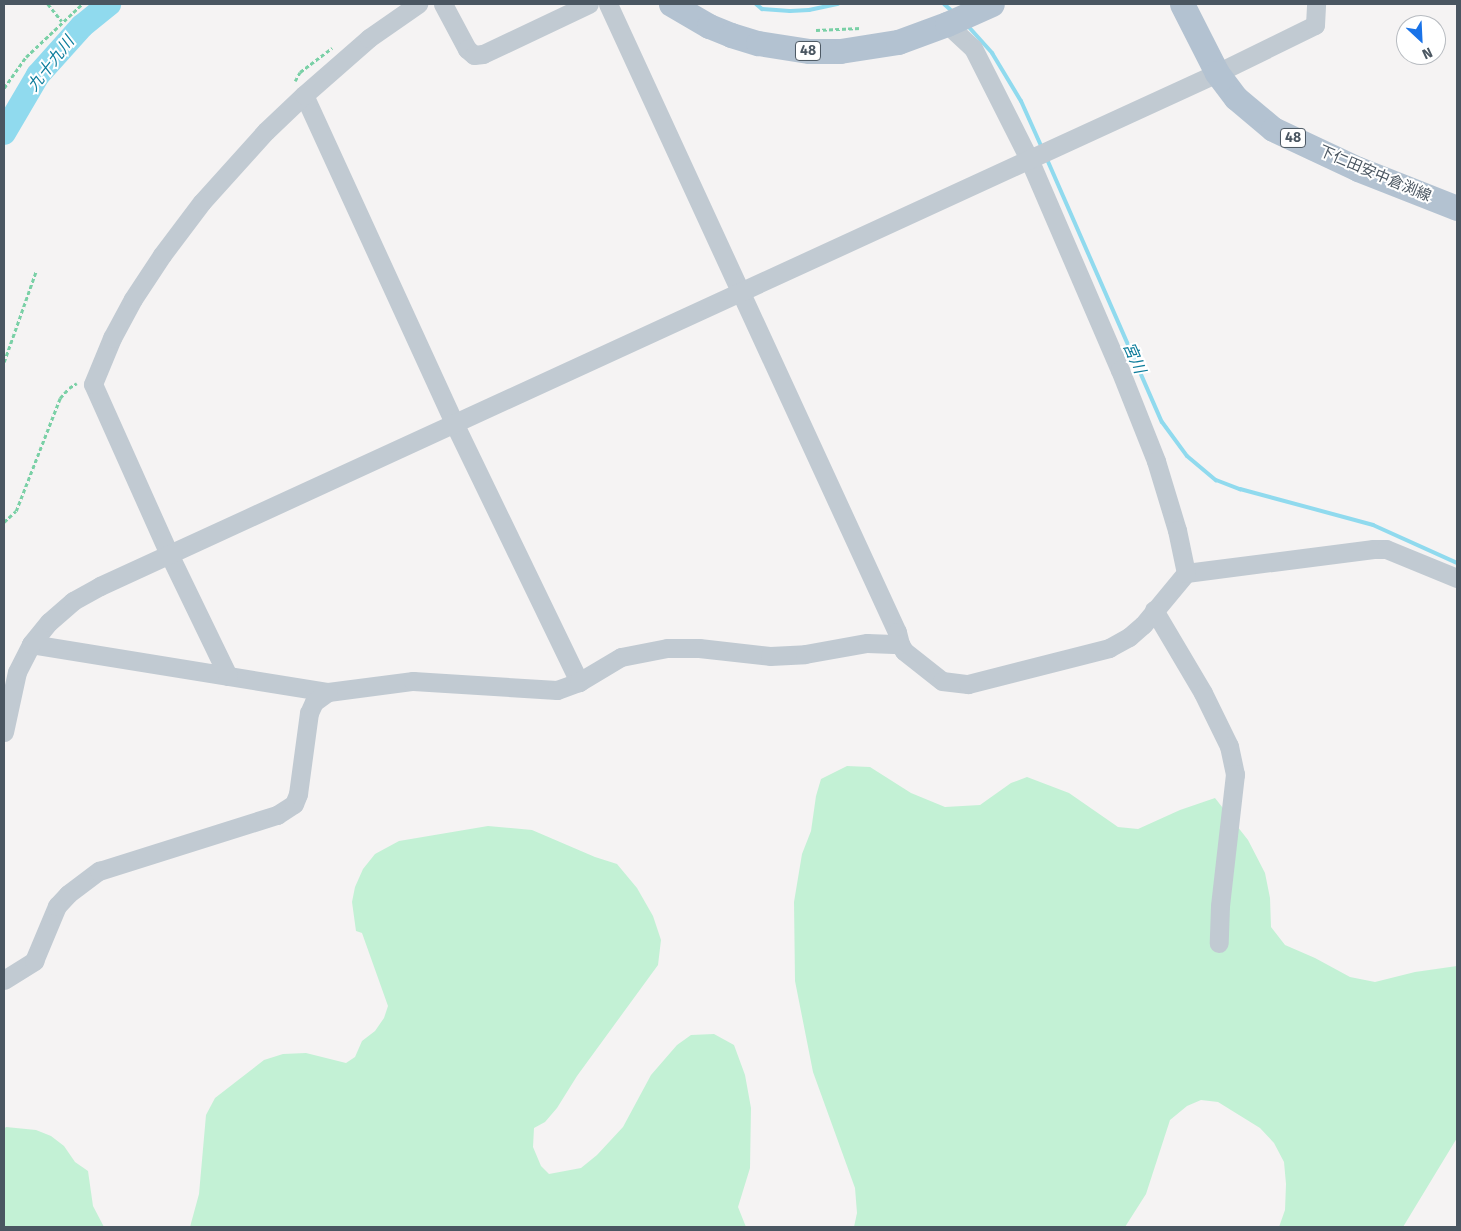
<!DOCTYPE html>
<meta charset="utf-8">
<style>
body{margin:0}
#map{position:relative;width:1461px;height:1231px;overflow:hidden;background:#f5f3f3;font-family:"Fira Sans","Noto Sans JP",sans-serif}
div>[style]{position:absolute}
.green>*{inset:0;background:#c3f1d5}
.stream>*{height:4px;margin:-2px;padding:0 2px;transform-origin:2px;border-radius:2px;background:#90daee}
.river>*{height:24px;margin:-12px;padding:0 12px;transform-origin:12px;border-radius:12px;background:#90daee}
.path>*{height:2.5px;margin-top:-1.25px;transform-origin:0;background:repeating-linear-gradient(90deg,#7ad0a6 0 4px,transparent 0 6.5px)}
.minor>*{height:19px;margin:-9.5px;padding:0 9.5px;transform-origin:9.5px;border-radius:9.5px;background:#c1cad2}
.major>*{height:25px;margin:-12.5px;padding:0 12.5px;transform-origin:12.5px;border-radius:12.5px;background:#b3c2d1}
span{translate:-50% -50%;white-space:nowrap;text-align:center;line-height:1.15;-webkit-text-stroke:4px #fff;paint-order:stroke}
.shield-label span{padding:1px 4px;background:#fff;border:1px solid;border-radius:4px;-webkit-text-stroke-width:0}
.shield-label{font-size:14px;color:#4a5661;font-weight:700}
.street-label{font-size:15px;color:#4a5661}
.water-label{font-size:16px;color:#0c7c9b;font-style:italic}
.frame{position:absolute;inset:0;border:5px solid #4a5661;pointer-events:none}
.north{position:absolute;left:1396px;top:15px;width:50px;height:50px;box-sizing:border-box;background:#fff;border:1px solid #b7bbc0;border-radius:50%;rotate:155deg;font-size:14px;font-weight:700;line-height:20px;text-align:center;color:#4a5661}
.north::after{content:'';display:block;margin:auto;width:18px;height:22px;background:#1a73e8;clip-path:polygon(50% 0,100% 100%,50% 72%,0 100%)}
</style>
<div id="map">
<div class="green">
<i style="clip-path:polygon(847px 766px,870px 767px,911px 793px,945px 807px,980px 805px,1011px 783px,1027px 777px,1069px 793px,1118px 827px,1138px 829px,1180px 810px,1215px 798px,1248px 840px,1265px 873px,1270px 898px,1271px 927px,1285px 945px,1315px 958px,1350px 977px,1375px 982px,1415px 972px,1457px 966px,1457px 1138px,1403px 1227px,1279px 1227px,1285px 1210px,1286px 1184px,1284px 1162px,1274px 1143px,1260px 1128px,1218px 1102px,1201px 1100px,1187px 1106px,1170px 1120px,1146px 1194px,1125px 1227px,854px 1227px,857px 1213px,855px 1188px,813px 1072px,795px 981px,794px 902px,802px 854px,811px 831px,816px 796px,821px 779px)"></i>
<i style="clip-path:polygon(488px 826px,532px 830px,595px 857px,617px 864px,637px 888px,653px 916px,661px 940px,658px 965px,577px 1076px,557px 1108px,545px 1122px,534px 1128px,533px 1147px,541px 1166px,549px 1174px,581px 1168px,597px 1155px,623px 1127px,651px 1075px,677px 1045px,691px 1035px,714px 1034px,734px 1045px,745px 1075px,751px 1108px,750px 1168px,738px 1207px,746px 1227px,190px 1227px,199px 1194px,206px 1115px,215px 1098px,264px 1060px,283px 1054px,306px 1053px,346px 1063px,355px 1057px,362px 1041px,375px 1031px,384px 1018px,388px 1006px,362px 933px,356px 931px,352px 902px,355px 887px,363px 869px,375px 854px,399px 841px)"></i>
<i style="clip-path:polygon(6px 1127px,36px 1130px,51px 1136px,64px 1146px,75px 1162px,88px 1171px,93px 1206px,104px 1227px,4px 1227px,4px 1129px)"></i>
</div>
<div class="stream">
<i style="left:756px;top:4px;width:8px;rotate:40deg"></i>
<i style="left:762px;top:9px;width:28px;rotate:4deg"></i>
<i style="left:790px;top:11px;width:19px;rotate:-3deg"></i>
<i style="left:809px;top:10px;width:30px;rotate:-12deg"></i>
<i style="left:944px;top:4px;width:12px;rotate:42deg"></i>
<i style="left:967px;top:25px;width:38px;rotate:48deg"></i>
<i style="left:992px;top:53px;width:56px;rotate:58.9deg"></i>
<i style="left:1021px;top:101px;width:51px;rotate:65.9deg"></i>
<i style="left:1046px;top:157px;width:289px;rotate:66.4deg"></i>
<i style="left:1162px;top:422px;width:42px;rotate:53.7deg"></i>
<i style="left:1187px;top:456px;width:38px;rotate:40deg"></i>
<i style="left:1216px;top:480px;width:26px;rotate:21deg"></i>
<i style="left:1240px;top:489px;width:138px;rotate:15.1deg"></i>
<i style="left:1373px;top:525px;width:92px;rotate:24.3deg"></i>
</div>
<div class="river">
<i style="left:4px;top:133px;width:67px;rotate:-59.6deg"></i>
<i style="left:38px;top:75px;width:66px;rotate:-48.1deg"></i>
<i style="left:82px;top:26px;width:35px;rotate:-39deg"></i>
</div>
<div class="path">
<i style="left:48px;top:4px;width:22px;rotate:51deg"></i>
<i style="left:816px;top:30px;width:45px;rotate:-2.5deg"></i>
<i style="left:295px;top:81px;width:10px;rotate:-61deg"></i>
<i style="left:300px;top:72px;width:40px;rotate:-37deg"></i>
<i style="left:4px;top:88px;width:38px;rotate:-55deg"></i>
<i style="left:26px;top:57px;width:77px;rotate:-43.4deg"></i>
<i style="left:4px;top:362px;width:96px;rotate:-70.6deg"></i>
<i style="left:4px;top:522px;width:16px;rotate:-43deg"></i>
<i style="left:16px;top:511px;width:121px;rotate:-68.7deg"></i>
<i style="left:60px;top:398px;width:13px;rotate:-48deg"></i>
<i style="left:69px;top:388px;width:9px;rotate:-32deg"></i>
</div>
<div class="minor">
<i style="left:443px;top:4px;width:51px;rotate:61.9deg"></i>
<i style="left:467px;top:49px;width:9px;rotate:41deg"></i>
<i style="left:474px;top:55px;width:9px;rotate:-6deg"></i>
<i style="left:483px;top:54px;width:117px;rotate:-25.3deg"></i>
<i style="left:608px;top:4px;width:691px;rotate:65.29deg"></i>
<i style="left:897px;top:632px;width:12px;rotate:76deg"></i>
<i style="left:900px;top:644px;width:8px;rotate:60deg"></i>
<i style="left:904px;top:651px;width:48px;rotate:38.3deg"></i>
<i style="left:942px;top:681px;width:26px;rotate:7deg"></i>
<i style="left:968px;top:684px;width:146px;rotate:-14.3deg"></i>
<i style="left:1109px;top:648px;width:23px;rotate:-29deg"></i>
<i style="left:1129px;top:637px;width:18px;rotate:-41deg"></i>
<i style="left:1143px;top:625px;width:67px;rotate:-50.4deg"></i>
<i style="left:1186px;top:573px;width:189px;rotate:-7.3deg"></i>
<i style="left:1373px;top:549px;width:13px"></i>
<i style="left:1386px;top:549px;width:77px;rotate:22.2deg"></i>
<i style="left:947px;top:24px;width:35px;rotate:43deg"></i>
<i style="left:973px;top:48px;width:124px;rotate:63.2deg"></i>
<i style="left:1029px;top:159px;width:230px;rotate:66.7deg"></i>
<i style="left:1120px;top:370px;width:98px;rotate:68.4deg"></i>
<i style="left:1156px;top:461px;width:72px;rotate:73.1deg"></i>
<i style="left:1177px;top:530px;width:44px;rotate:78.2deg"></i>
<i style="left:304px;top:95px;width:361px;rotate:65.4deg"></i>
<i style="left:454px;top:423px;width:288px;rotate:64.2deg"></i>
<i style="left:1154px;top:610px;width:96px;rotate:59.4deg"></i>
<i style="left:1203px;top:693px;width:59px;rotate:63.9deg"></i>
<i style="left:1229px;top:746px;width:29px;rotate:78deg"></i>
<i style="left:1235px;top:774px;width:133px;rotate:96.5deg"></i>
<i style="left:1220px;top:906px;width:37px;rotate:92deg"></i>
<i style="left:31px;top:644px;width:301px;rotate:9.2deg"></i>
<i style="left:328px;top:692px;width:86px;rotate:-7.4deg"></i>
<i style="left:413px;top:681px;width:144px;rotate:3.6deg"></i>
<i style="left:557px;top:690px;width:23px;rotate:-20deg"></i>
<i style="left:579px;top:682px;width:49px;rotate:-30.8deg"></i>
<i style="left:621px;top:657px;width:47px;rotate:-11.1deg"></i>
<i style="left:667px;top:648px;width:32px"></i>
<i style="left:699px;top:648px;width:71px;rotate:6.4deg"></i>
<i style="left:770px;top:656px;width:35px;rotate:-3deg"></i>
<i style="left:805px;top:654px;width:63px;rotate:-10.1deg"></i>
<i style="left:867px;top:643px;width:33px;rotate:2deg"></i>
<i style="left:228px;top:676px;width:136px;rotate:-115.8deg"></i>
<i style="left:169px;top:554px;width:186px;rotate:-114.1deg"></i>
<i style="left:93px;top:384px;width:50px;rotate:-67.6deg"></i>
<i style="left:112px;top:338px;width:44px;rotate:-61.7deg"></i>
<i style="left:133px;top:299px;width:53px;rotate:-56.6deg"></i>
<i style="left:162px;top:255px;width:66px;rotate:-53deg"></i>
<i style="left:202px;top:202px;width:96px;rotate:-48deg"></i>
<i style="left:266px;top:131px;width:52px;rotate:-43.5deg"></i>
<i style="left:304px;top:95px;width:86px;rotate:-41.2deg"></i>
<i style="left:369px;top:38px;width:60px;rotate:-34.8deg"></i>
<i style="left:4px;top:732px;width:61px;rotate:-77.8deg"></i>
<i style="left:17px;top:672px;width:31px;rotate:-63deg"></i>
<i style="left:31px;top:644px;width:28px;rotate:-51deg"></i>
<i style="left:49px;top:622px;width:32px;rotate:-41deg"></i>
<i style="left:73px;top:601px;width:31px;rotate:-29deg"></i>
<i style="left:100px;top:586px;width:1229px;rotate:-24.67deg"></i>
<i style="left:1217px;top:73px;width:109px;rotate:-26.1deg"></i>
<i style="left:1315px;top:25px;width:21px;rotate:-87deg"></i>
<i style="left:4px;top:980px;width:36px;rotate:-32deg"></i>
<i style="left:34px;top:961px;width:60px;rotate:-67.3deg"></i>
<i style="left:57px;top:906px;width:16px;rotate:-47deg"></i>
<i style="left:68px;top:894px;width:39px;rotate:-37deg"></i>
<i style="left:99px;top:871px;width:187px;rotate:-17.5deg"></i>
<i style="left:277px;top:815px;width:20px;rotate:-33deg"></i>
<i style="left:294px;top:804px;width:11px;rotate:-68deg"></i>
<i style="left:298px;top:794px;width:82px;rotate:-82.3deg"></i>
<i style="left:309px;top:713px;width:12px;rotate:-66deg"></i>
<i style="left:314px;top:702px;width:17px;rotate:-36deg"></i>
</div>
<div class="major">
<i style="left:671px;top:4px;width:44px;rotate:30.1deg"></i>
<i style="left:709px;top:26px;width:24px;rotate:22deg"></i>
<i style="left:731px;top:35px;width:28px;rotate:17deg"></i>
<i style="left:758px;top:43px;width:52px;rotate:8.9deg"></i>
<i style="left:809px;top:51px;width:31px"></i>
<i style="left:840px;top:51px;width:59px;rotate:-8.8deg"></i>
<i style="left:898px;top:42px;width:52px;rotate:-20.2deg"></i>
<i style="left:947px;top:24px;width:49px;rotate:-24deg"></i>
<i style="left:1182px;top:4px;width:77px;rotate:63.1deg"></i>
<i style="left:1217px;top:73px;width:31px;rotate:53deg"></i>
<i style="left:1236px;top:98px;width:48px;rotate:40deg"></i>
<i style="left:1273px;top:129px;width:94px;rotate:25.2deg"></i>
<i style="left:1358px;top:169px;width:106px;rotate:21.5deg"></i>
</div>
<div class="shield-label">
<span style="left:808px;top:51px">48</span>
<span style="left:1293px;top:138px">48</span>
</div>
<div class="street-label">
<span style="left:1375px;top:174px;rotate:23deg">下仁田安中倉渕線</span>
</div>
<div class="water-label">
<span style="left:51px;top:64px;rotate:-52deg">九十九川</span>
<span style="left:1134px;top:358px;rotate:66deg">宮川</span>
</div>
<div class="frame"></div>
<div class="north">N</div>
</div>
